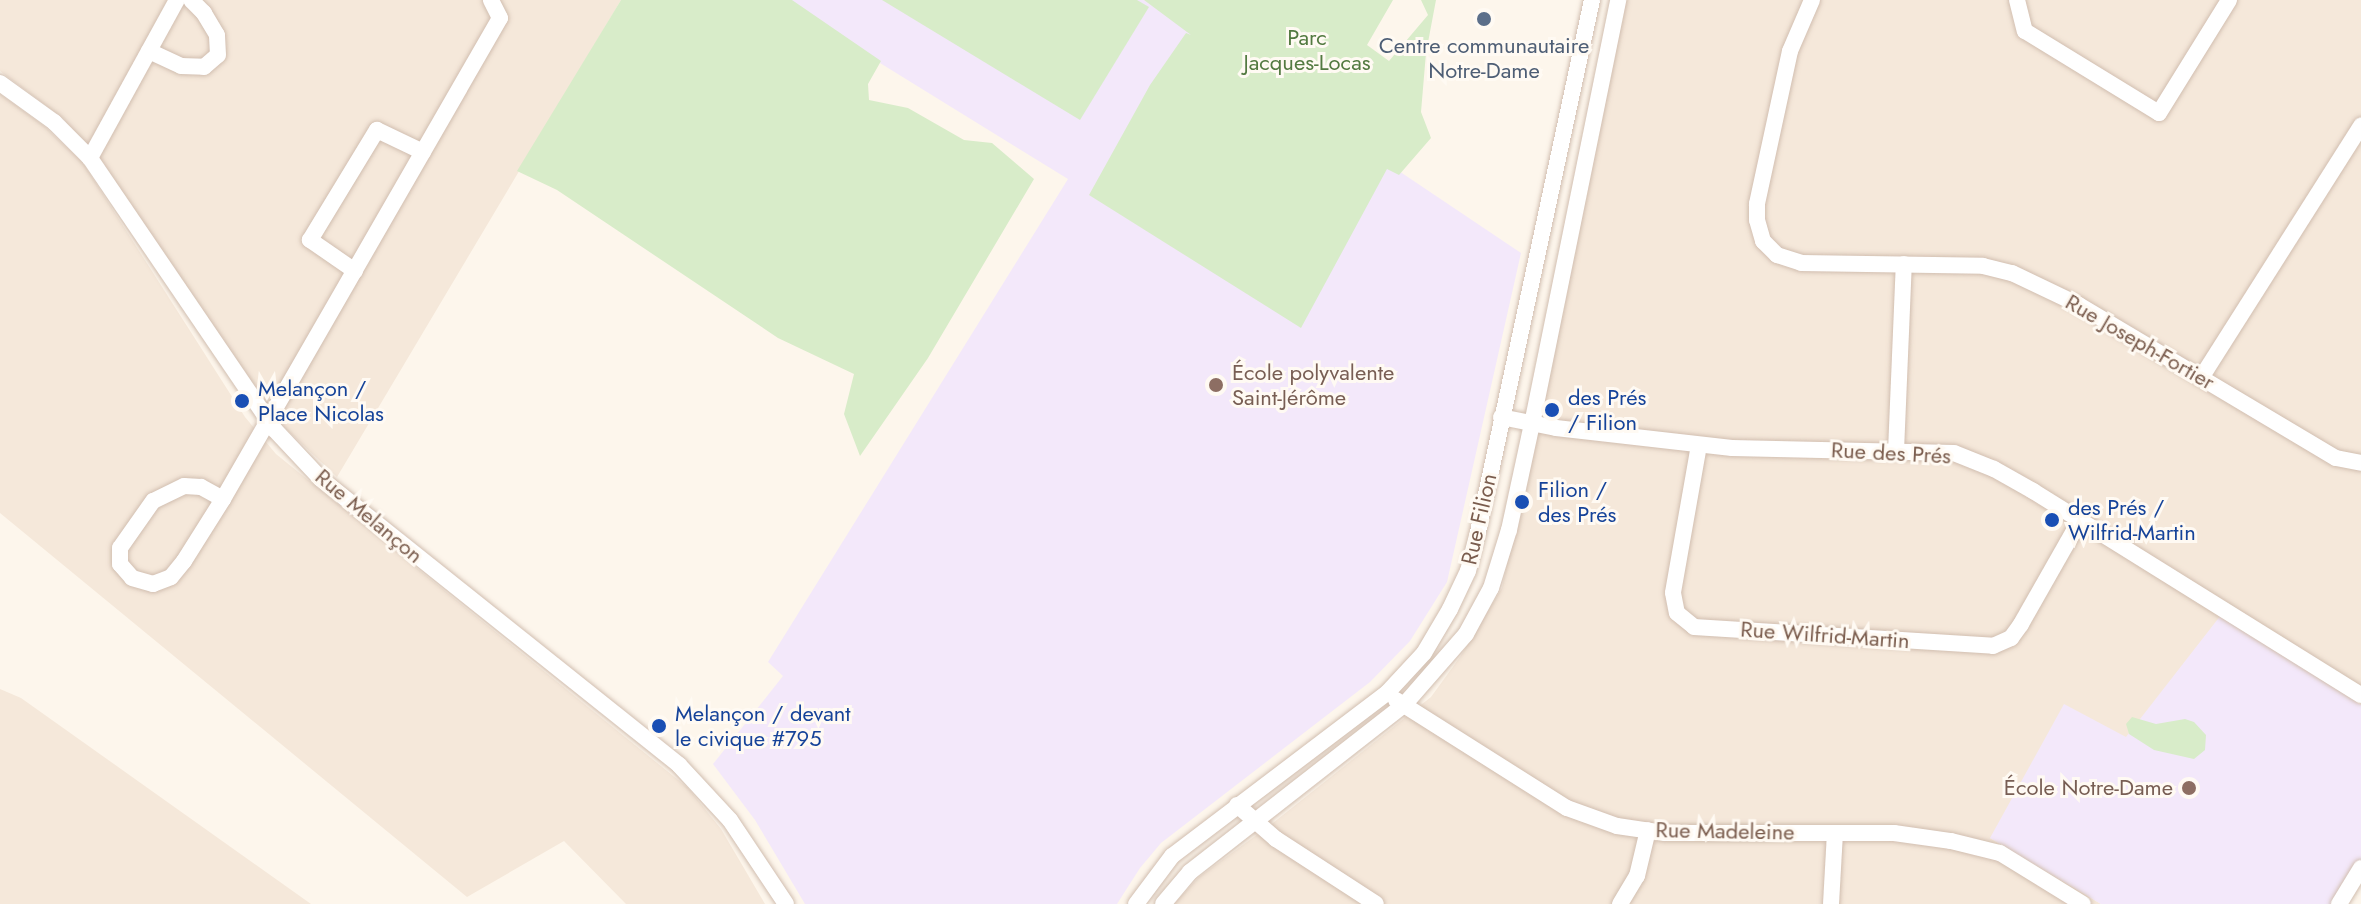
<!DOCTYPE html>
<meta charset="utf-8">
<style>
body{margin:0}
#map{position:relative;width:2361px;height:904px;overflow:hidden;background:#fdf6ec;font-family:Jost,sans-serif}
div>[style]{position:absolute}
.residential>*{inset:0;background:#f5e8da}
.education>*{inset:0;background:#f3e8fa}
.green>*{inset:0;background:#d8ecc9}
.roads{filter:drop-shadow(0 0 2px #d1beb0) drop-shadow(0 0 2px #d1beb0)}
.minor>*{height:16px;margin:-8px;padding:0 8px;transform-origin:8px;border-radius:8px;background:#fff}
.dots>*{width:22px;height:22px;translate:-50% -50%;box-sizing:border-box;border:4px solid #fffaf3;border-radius:50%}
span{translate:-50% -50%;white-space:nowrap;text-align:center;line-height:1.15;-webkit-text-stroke:6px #fffaf3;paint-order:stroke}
.park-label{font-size:22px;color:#537a41}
.service-label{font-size:22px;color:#4e5e75}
.street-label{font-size:22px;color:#7a5c4d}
.education-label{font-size:22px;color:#785e54}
.left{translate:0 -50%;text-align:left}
.right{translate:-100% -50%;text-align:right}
.transit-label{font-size:22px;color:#164399}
</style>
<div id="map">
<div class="residential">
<i style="clip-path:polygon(0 0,621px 0,337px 477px,267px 411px,64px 119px,0 71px)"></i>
<i style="clip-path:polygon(1625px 0,2361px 0,2361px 705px,2221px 616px,2126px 738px,1990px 838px,2101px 904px,1174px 904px,1199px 877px,1273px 823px,1431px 697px,1460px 657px,1502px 588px)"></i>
<i style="clip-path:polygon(0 94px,44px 126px,83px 163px,245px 417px,276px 454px,688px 788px,721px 829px,765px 904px,626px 904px,564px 841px,467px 897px,0 513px)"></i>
<i style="clip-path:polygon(0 689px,21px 698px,311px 904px,0 904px)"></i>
</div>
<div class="education">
<i style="clip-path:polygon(778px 0,1144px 0,1521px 253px,1447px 582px,1410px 641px,1370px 682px,1161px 843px,1140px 868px,1117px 904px,805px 904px,755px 820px,713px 764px,783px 676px,768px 662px,1068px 179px)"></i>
<i style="clip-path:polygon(2221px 615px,2361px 705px,2361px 864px,2336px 904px,2101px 904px,1990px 838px,2064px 704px,2126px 737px)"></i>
</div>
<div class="green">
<i style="clip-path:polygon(621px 0,792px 0,881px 61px,868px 84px,869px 100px,908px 108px,964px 140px,992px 143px,1034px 179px,928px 358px,860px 456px,844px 414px,854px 374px,778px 338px,557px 190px,517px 171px)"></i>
<i style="clip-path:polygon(882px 0,1137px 0,1149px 7px,1080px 120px)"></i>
<i style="clip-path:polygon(1144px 0,1393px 0,1367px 45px,1389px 61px,1428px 15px,1421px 0,1436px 0,1426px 53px,1421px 112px,1431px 138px,1399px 175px,1387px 169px,1301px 328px,1089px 195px,1150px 85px,1186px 33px,1191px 35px)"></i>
<i style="clip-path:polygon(2132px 717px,2156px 724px,2185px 719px,2194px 722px,2206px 735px,2205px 750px,2194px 759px,2154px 750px,2129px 734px,2126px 724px)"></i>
</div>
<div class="roads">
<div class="minor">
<i style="left:1812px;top:0;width:56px;rotate:113.3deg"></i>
<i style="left:1790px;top:51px;width:157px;rotate:102.2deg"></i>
<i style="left:1757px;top:204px;width:16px;rotate:90deg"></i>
<i style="left:1757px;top:220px;width:22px;rotate:74deg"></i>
<i style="left:1763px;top:241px;width:20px;rotate:45deg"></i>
<i style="left:1777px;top:255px;width:25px;rotate:18deg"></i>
<i style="left:1801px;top:263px;width:182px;rotate:0.9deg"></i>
<i style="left:1983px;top:266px;width:30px;rotate:14deg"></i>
<i style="left:2012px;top:273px;width:74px;rotate:25.5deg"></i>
<i style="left:2079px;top:305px;width:299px;rotate:30.8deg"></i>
<i style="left:2336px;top:458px;width:25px;rotate:11deg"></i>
<i style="left:2017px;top:0;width:32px;rotate:76deg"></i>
<i style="left:2025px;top:31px;width:157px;rotate:31.5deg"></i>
<i style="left:2159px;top:113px;width:133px;rotate:-58.2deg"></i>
<i style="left:149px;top:51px;width:35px;rotate:25deg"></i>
<i style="left:181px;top:66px;width:23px;rotate:2deg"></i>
<i style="left:204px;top:67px;width:18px;rotate:-41deg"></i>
<i style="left:218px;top:55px;width:20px;rotate:-93deg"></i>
<i style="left:217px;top:35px;width:26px;rotate:-121deg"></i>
<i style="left:204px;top:13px;width:18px;rotate:-135deg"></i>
<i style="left:0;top:83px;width:67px;rotate:35.8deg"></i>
<i style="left:54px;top:122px;width:51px;rotate:45deg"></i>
<i style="left:90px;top:158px;width:328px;rotate:55.8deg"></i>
<i style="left:274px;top:429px;width:69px;rotate:46.8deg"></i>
<i style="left:321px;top:479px;width:458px;rotate:38.6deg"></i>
<i style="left:679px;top:765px;width:75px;rotate:47.2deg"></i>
<i style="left:730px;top:820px;width:101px;rotate:56.3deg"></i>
<i style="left:90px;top:158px;width:180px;rotate:-61.2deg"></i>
<i style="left:355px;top:271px;width:55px;rotate:-145.4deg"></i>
<i style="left:310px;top:240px;width:129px;rotate:-58.7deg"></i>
<i style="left:377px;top:130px;width:51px;rotate:25.6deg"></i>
<i style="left:2201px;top:378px;width:299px;rotate:-57.6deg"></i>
<i style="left:1501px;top:417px;width:56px;rotate:11.3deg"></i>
<i style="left:1556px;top:428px;width:177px;rotate:6.5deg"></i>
<i style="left:1732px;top:448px;width:222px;rotate:1.3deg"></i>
<i style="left:1954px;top:453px;width:43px;rotate:21.8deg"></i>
<i style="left:1994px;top:469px;width:45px;rotate:29.4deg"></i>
<i style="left:2033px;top:491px;width:386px;rotate:31.9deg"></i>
<i style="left:1699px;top:445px;width:150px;rotate:100deg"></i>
<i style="left:1673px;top:593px;width:20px;rotate:79deg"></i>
<i style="left:1677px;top:613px;width:22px;rotate:39deg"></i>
<i style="left:1694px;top:627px;width:300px;rotate:3.6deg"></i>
<i style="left:1993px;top:646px;width:20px;rotate:-24deg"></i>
<i style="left:2011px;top:638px;width:17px;rotate:-54deg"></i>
<i style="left:2021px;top:624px;width:120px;rotate:-60.4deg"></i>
<i style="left:1896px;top:451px;width:187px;rotate:-87.6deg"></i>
<i style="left:223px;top:499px;width:25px;rotate:-151deg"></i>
<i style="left:201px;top:487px;width:17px;rotate:-177deg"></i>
<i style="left:184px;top:486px;width:34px;rotate:154deg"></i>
<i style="left:153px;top:501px;width:57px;rotate:125.1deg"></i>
<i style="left:120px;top:548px;width:16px;rotate:90deg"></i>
<i style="left:120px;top:564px;width:18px;rotate:49deg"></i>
<i style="left:132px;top:578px;width:22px;rotate:16deg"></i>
<i style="left:153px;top:584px;width:19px;rotate:-21deg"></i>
<i style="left:171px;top:577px;width:21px;rotate:-51deg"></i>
<i style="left:184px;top:561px;width:73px;rotate:-57.8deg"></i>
<i style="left:223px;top:499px;width:555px;rotate:-60.06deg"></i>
<i style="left:500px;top:18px;width:20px;rotate:-117deg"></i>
<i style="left:1396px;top:700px;width:202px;rotate:32.3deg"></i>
<i style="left:1567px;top:808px;width:53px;rotate:19.8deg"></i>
<i style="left:1617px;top:826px;width:49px;rotate:8.3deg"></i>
<i style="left:1665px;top:833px;width:229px"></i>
<i style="left:1894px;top:833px;width:58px;rotate:8deg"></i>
<i style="left:1951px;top:841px;width:50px;rotate:13.8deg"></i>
<i style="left:2000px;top:853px;width:97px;rotate:31.6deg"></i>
<i style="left:1237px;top:805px;width:52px;rotate:41.1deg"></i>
<i style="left:1276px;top:839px;width:119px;rotate:33deg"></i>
<i style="left:1136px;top:904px;width:60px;rotate:-53.1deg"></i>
<i style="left:1172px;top:856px;width:270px;rotate:-37.2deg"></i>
<i style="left:1387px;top:693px;width:54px;rotate:-47.2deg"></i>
<i style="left:1424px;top:653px;width:51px;rotate:-59.4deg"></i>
<i style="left:1450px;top:609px;width:42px;rotate:-64.7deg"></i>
<i style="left:1468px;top:571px;width:40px;rotate:-75.6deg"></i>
<i style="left:1478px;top:532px;width:544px;rotate:-77.91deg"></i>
<i style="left:1163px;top:904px;width:42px;rotate:-49.8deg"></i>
<i style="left:1190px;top:872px;width:271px;rotate:-38deg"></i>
<i style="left:1404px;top:705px;width:94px;rotate:-48.9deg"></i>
<i style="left:1466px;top:634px;width:52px;rotate:-61.5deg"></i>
<i style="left:1491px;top:588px;width:61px;rotate:-72.8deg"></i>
<i style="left:1509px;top:530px;width:108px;rotate:-77.8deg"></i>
<i style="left:1532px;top:424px;width:433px;rotate:-78.5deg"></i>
<i style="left:1620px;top:904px;width:33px;rotate:-59deg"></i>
<i style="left:1637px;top:876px;width:47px;rotate:-76.6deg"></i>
<i style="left:1831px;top:904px;width:71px;rotate:-86.8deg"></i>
<i style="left:2339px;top:904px;width:42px;rotate:-58.6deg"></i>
</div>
</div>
<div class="dots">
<i style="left:1484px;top:19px;background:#5c6f8a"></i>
<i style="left:1216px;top:385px;background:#8d6e63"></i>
<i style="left:242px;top:401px;background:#1a4fb4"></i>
<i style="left:1552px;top:410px;background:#1a4fb4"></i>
<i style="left:1522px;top:502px;background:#1a4fb4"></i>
<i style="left:2052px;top:520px;background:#1a4fb4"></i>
<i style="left:659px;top:726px;background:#1a4fb4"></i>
<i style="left:2189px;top:788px;background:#8d6e63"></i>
</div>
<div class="park-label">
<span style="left:1307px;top:50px">Parc<br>Jacques-Locas</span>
</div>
<div class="service-label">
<span style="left:1484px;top:58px">Centre communautaire<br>Notre-Dame</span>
</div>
<div class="street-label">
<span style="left:2140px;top:342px;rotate:30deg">Rue Joseph-Fortier</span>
<span style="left:1891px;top:453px;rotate:3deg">Rue des Prés</span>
<span style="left:369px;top:516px;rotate:40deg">Rue Melançon</span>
<span style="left:1479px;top:519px;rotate:-77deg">Rue Filion</span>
<span style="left:1825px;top:635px;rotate:4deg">Rue Wilfrid-Martin</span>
<span style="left:1725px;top:831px;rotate:1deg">Rue Madeleine</span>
</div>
<div class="education-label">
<span class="left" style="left:1232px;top:385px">École polyvalente<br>Saint-Jérôme</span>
<span class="right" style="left:2173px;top:788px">École Notre-Dame</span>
</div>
<div class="transit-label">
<span class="left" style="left:258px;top:401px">Melançon /<br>Place Nicolas</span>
<span class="left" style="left:1568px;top:410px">des Prés<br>/ Filion</span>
<span class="left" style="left:1538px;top:502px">Filion /<br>des Prés</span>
<span class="left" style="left:2068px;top:520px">des Prés /<br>Wilfrid-Martin</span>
<span class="left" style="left:675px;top:726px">Melançon / devant<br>le civique #795</span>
</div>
</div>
